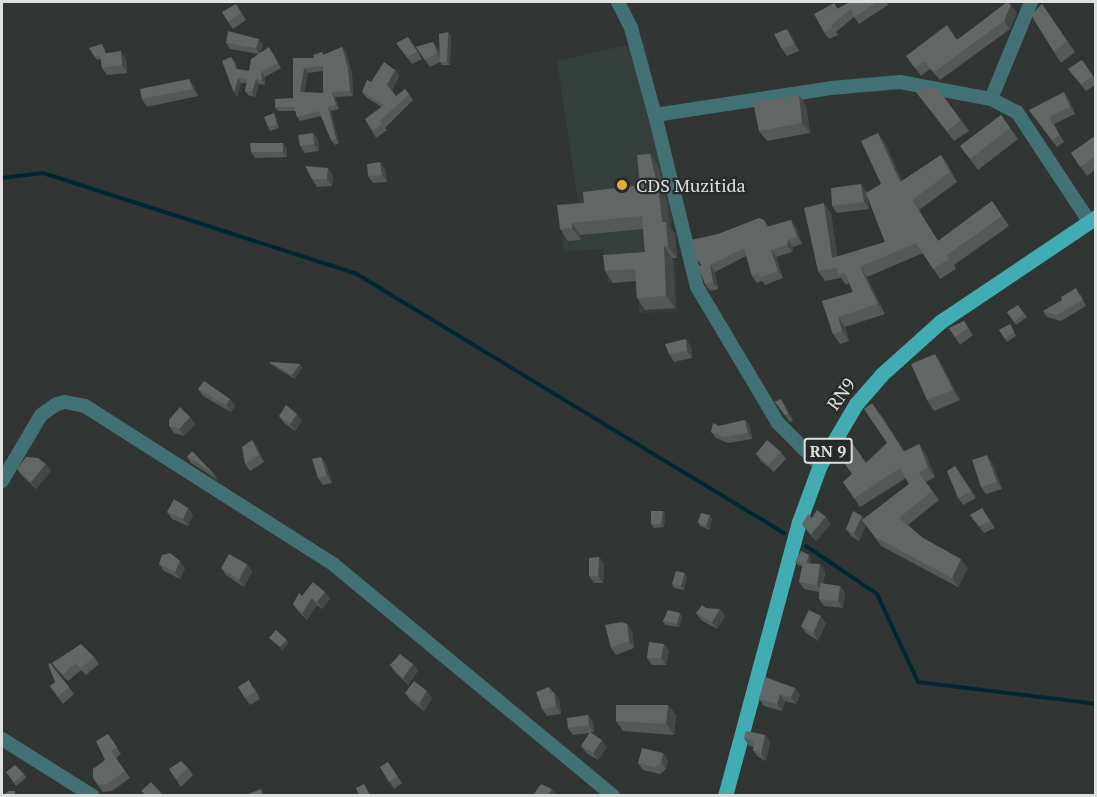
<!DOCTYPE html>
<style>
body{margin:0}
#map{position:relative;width:1097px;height:797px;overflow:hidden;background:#303433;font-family:"PT Serif",serif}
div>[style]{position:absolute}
.built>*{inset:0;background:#343f3c}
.stream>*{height:4px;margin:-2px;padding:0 2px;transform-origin:2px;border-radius:2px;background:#002731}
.street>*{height:14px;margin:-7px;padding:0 7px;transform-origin:7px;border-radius:7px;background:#427173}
.primary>*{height:15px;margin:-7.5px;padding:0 7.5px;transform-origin:7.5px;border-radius:7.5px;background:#41adb2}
.wall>*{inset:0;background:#545856}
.shaded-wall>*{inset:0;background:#454746}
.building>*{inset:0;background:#626664}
.dots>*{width:16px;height:16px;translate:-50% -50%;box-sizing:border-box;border:3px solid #272a29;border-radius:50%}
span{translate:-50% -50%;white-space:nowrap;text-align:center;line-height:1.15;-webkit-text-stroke:4.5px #272a29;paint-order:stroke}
.shield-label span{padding:2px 4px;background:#272a29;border:2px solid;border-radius:4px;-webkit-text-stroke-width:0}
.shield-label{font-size:16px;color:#dfe1e1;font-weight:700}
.poi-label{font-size:18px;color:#dfe1e1}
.left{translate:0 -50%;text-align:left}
.street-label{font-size:18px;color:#dfe1e1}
.frame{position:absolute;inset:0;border:3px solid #dfe1e1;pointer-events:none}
</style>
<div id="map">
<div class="built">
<i style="clip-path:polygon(645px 41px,668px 167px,678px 312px,639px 313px,637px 281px,608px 283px,603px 249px,564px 251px,559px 207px,578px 202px,557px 61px)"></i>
</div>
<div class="stream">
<i style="left:2px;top:178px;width:41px;rotate:-7deg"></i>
<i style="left:43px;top:173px;width:328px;rotate:17.8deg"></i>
<i style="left:355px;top:273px;width:502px;rotate:31.22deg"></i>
<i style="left:806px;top:546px;width:86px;rotate:34.1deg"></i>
<i style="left:877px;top:594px;width:97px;rotate:65deg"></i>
<i style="left:918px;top:682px;width:179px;rotate:7deg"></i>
</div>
<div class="street">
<i style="left:618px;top:2px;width:29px;rotate:63deg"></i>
<i style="left:631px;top:28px;width:90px;rotate:74.6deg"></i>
<i style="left:655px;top:115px;width:177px;rotate:76.3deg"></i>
<i style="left:697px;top:287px;width:158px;rotate:59.2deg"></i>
<i style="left:778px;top:423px;width:59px;rotate:45deg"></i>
<i style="left:991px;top:99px;width:105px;rotate:-67.6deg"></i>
<i style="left:655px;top:115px;width:178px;rotate:-8.7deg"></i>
<i style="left:831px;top:88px;width:69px;rotate:-5deg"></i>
<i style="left:900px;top:82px;width:93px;rotate:10.6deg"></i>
<i style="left:991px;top:99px;width:29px;rotate:27deg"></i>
<i style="left:1017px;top:112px;width:131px;rotate:56.6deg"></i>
<i style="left:2px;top:481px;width:77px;rotate:-59.4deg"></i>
<i style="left:41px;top:415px;width:19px;rotate:-35deg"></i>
<i style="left:57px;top:404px;width:8px;rotate:-14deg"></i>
<i style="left:65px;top:402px;width:20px;rotate:11deg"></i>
<i style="left:85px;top:406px;width:294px;rotate:32.5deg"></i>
<i style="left:333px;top:564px;width:364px;rotate:39.6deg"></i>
<i style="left:2px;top:739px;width:107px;rotate:32.1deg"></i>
</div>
<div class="primary">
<i style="left:725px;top:796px;width:284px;rotate:-74.9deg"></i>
<i style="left:799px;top:522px;width:61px;rotate:-69.8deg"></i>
<i style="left:820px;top:465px;width:71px;rotate:-59.5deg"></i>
<i style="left:856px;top:404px;width:38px;rotate:-49deg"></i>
<i style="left:881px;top:375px;width:79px;rotate:-41.9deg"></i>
<i style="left:940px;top:322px;width:188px;rotate:-33.9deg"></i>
</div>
<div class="wall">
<i style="clip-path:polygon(850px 2px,887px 2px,888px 5px,859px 24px,854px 17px,836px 32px,838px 35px,829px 39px,824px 32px,834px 3px,838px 9px)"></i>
<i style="clip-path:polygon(236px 4px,246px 20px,233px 29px,228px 22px)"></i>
<i style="clip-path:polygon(1042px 4px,1075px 52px,1061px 63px,1054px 52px)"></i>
<i style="clip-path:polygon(1017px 13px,1010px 29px,940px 80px,930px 69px,921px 76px,906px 56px,957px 39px)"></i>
<i style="clip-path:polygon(448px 32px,451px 36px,450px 65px,442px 65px,440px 62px,430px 67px,416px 47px,433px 42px,438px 49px,440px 53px)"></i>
<i style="clip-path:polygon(792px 36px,799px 51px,787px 56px,782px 49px)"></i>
<i style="clip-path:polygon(226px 43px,263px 45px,260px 53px,272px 52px,281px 68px,265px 77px,265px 85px,259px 84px,255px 97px,248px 95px,245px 91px,247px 83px,241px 83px,237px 97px,231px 57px,235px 62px,237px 69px,249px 71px,259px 54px,230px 49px)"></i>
<i style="clip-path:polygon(396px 43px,413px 44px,422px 59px,412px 64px)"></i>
<i style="clip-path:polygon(104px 47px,106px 54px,126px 59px,127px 73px,107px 75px,102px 68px,101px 59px,97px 60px,89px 48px)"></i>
<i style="clip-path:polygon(evenodd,342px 47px,346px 52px,352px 73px,353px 96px,335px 97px,339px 109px,331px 111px,339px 143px,335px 145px,331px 140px,321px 116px,300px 121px,297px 117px,296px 111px,278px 111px,275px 107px,293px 98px,293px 58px,314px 58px,322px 52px,324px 55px,342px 47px,323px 71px,323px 93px,304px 92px,308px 73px,323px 71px)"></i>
<i style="clip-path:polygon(1082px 60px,1095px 79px,1095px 85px,1086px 91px,1068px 69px)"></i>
<i style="clip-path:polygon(395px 70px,399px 76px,392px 91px,396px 96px,409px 94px,413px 100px,385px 128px,387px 130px,376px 138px,372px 131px,382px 107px,367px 98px,362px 92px,371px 82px)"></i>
<i style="clip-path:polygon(194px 86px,198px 96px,147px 107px,142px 99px)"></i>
<i style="clip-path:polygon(916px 92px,961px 120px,969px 131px,954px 141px)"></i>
<i style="clip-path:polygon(799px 95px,806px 106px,810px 133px,767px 141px,759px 131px)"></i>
<i style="clip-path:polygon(1069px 99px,1075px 114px,1054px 124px,1064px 142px,1057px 147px,1029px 110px)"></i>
<i style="clip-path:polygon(1001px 115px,1018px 139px,978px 170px,960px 146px)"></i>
<i style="clip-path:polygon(276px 117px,279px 128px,270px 131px,268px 127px)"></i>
<i style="clip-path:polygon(313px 133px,318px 140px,319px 151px,305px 153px,300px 146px)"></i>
<i style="clip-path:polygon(1095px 136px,1095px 170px,1087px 176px,1071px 153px)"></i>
<i style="clip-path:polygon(283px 143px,287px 149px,287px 157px,255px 158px,251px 152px)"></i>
<i style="clip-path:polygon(885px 143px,902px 181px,941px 155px,948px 165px,957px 182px,919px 210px,938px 241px,992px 201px,1009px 226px,954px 265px,956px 269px,940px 279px,923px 253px,867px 277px,885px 314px,845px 327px,849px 341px,840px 344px,833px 334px,822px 301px,853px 292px,849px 283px,846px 285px,841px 278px,825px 281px,818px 271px,831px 213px,837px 257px,885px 242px,867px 196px,869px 209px,837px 213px,832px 206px,866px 191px,867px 193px,881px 184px)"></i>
<i style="clip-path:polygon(650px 154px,658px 166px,667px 204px,669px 226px,675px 234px,677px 258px,672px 258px,675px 308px,645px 310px,637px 298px,636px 281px,613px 283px,605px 271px,645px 252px,643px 229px,580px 235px,581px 240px,568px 241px,560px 229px,584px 203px,640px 185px)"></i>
<i style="clip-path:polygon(385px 169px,387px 182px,373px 183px,368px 176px)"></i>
<i style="clip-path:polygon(333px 175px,332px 186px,317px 187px,312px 179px)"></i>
<i style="clip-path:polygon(764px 220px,768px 226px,796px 227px,802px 244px,793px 247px,792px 252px,776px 257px,783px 278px,765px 285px,762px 281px,757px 283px,752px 276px,746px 256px,715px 272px,718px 289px,710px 291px,705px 284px,701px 265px,696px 258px,718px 234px)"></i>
<i style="clip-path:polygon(1080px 294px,1086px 306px,1061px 321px,1047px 317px,1043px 311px)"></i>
<i style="clip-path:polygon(1018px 305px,1027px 317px,1016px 325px,1007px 312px)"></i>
<i style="clip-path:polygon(964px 321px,973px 335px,960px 345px,949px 328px)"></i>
<i style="clip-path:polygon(1010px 324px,1016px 336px,1007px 342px,999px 330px)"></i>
<i style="clip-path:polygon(691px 346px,692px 358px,674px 362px,669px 354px)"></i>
<i style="clip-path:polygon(269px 362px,300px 364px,302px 367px,295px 379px,272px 365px)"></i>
<i style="clip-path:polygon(942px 365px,960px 400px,934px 411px,927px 400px)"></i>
<i style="clip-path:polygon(198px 389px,230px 399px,235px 406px,231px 412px,203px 396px)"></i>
<i style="clip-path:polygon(781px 399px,786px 407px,793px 421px,790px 422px,775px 402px)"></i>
<i style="clip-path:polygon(879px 412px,904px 451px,919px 444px,925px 453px,935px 477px,926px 482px,939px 500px,908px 525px,923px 538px,968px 568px,958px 587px,881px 546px,866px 525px,859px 541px,851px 536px,846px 529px,862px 516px,864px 519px,909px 484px,906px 478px,860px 507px,843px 482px,866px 463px,887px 443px)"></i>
<i style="clip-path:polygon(279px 416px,302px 421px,295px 431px,284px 423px)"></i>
<i style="clip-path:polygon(190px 417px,195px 424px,184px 436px,174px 433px,169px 426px)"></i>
<i style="clip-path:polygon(745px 420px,750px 426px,752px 439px,728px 443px,716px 438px,711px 432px,719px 426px)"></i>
<i style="clip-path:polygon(252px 440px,257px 447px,264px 462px,250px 471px,245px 464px)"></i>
<i style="clip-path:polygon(781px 452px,786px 459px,774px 472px,761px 461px,756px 454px)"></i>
<i style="clip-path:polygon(187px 457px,213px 473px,218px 480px,191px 463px)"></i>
<i style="clip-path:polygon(321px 457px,326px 464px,332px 483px,323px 485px,318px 478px)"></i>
<i style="clip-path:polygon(992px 462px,1002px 489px,986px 494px,981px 487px)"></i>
<i style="clip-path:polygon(955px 466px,976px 498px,963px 505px,958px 498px)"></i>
<i style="clip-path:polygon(17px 469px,51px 471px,36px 489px,22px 476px)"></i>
<i style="clip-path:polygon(188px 508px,193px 515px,188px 526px,172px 519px,167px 512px)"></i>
<i style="clip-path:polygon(982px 508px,995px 528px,984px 533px,970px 515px)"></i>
<i style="clip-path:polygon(663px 511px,665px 514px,664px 527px,654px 528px,651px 524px)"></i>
<i style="clip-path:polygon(712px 519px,709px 530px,700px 526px,698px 522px)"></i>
<i style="clip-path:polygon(802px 524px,831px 524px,816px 541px,807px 531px)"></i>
<i style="clip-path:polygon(599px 557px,604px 564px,603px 583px,594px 583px,589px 576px)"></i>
<i style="clip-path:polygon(811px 558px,809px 564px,825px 572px,823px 584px,840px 586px,845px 593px,843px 608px,824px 606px,819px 599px,819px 592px,804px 589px,799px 582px,802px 566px,798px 565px,795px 562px)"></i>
<i style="clip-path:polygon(159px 564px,185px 568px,180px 579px,164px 571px)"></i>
<i style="clip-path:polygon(247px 564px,252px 571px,244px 587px,226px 575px,221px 568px)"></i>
<i style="clip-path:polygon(687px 577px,684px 590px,674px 588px,672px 584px)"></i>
<i style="clip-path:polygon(325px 592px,330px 599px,322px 609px,317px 605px,307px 620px,298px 611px,293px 604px,302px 596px)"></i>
<i style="clip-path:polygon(706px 608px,725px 616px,717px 629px,701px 620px,696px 613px)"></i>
<i style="clip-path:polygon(680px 613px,682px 617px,679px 627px,665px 625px,663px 621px)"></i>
<i style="clip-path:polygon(826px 623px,818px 641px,806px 633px,801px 626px)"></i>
<i style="clip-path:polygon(627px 624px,632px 631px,634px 648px,616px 655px,611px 648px)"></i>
<i style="clip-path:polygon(664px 644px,669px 651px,666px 665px,652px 665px,647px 658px)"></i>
<i style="clip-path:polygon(94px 657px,99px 664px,86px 675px,81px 670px,68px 681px,57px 670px,52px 663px)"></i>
<i style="clip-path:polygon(413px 664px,418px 671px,408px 685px,395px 672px,390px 665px)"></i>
<i style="clip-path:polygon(50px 686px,69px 687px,74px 694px,63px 704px)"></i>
<i style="clip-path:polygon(254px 687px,260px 699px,250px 705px,245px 698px)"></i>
<i style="clip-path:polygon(549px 687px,559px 699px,561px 714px,547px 716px,542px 709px)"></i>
<i style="clip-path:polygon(795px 688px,800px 695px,796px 704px,785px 701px,782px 711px,764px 706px,759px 699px)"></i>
<i style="clip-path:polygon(405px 693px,432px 698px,424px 711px,410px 700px)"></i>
<i style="clip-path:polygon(668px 705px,676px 715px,674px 735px,623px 731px,616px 721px)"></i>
<i style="clip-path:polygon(588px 715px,593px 722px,594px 732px,590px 732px,607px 747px,598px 760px,586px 753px,581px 746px,590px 733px,573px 735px,568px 728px)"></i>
<i style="clip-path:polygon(108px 734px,121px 754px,116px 758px,130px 778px,112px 791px,103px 792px,93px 778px,105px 760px)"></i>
<i style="clip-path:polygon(765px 735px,770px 742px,766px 761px,758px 757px,753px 750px,753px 747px,749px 746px,744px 738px)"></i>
<i style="clip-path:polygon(663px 753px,668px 761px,666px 769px,660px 774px,643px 770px,638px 763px)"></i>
<i style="clip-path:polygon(388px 762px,402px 783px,394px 789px,380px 767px)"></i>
<i style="clip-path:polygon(188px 768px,193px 775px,181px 787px,169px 769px)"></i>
<i style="clip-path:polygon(6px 772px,24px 774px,26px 778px,16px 786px)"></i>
</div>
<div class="shaded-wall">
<i style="clip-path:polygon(1011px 5px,1017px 13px,1010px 29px,1004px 21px)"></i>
<i style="clip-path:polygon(787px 29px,792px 36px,799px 51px,794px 44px)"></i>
<i style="clip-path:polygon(448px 32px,451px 36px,450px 65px,447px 62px)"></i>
<i style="clip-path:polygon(259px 39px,263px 45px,260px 54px,256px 48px)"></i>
<i style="clip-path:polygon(433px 42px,438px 49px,442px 60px,437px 53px)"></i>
<i style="clip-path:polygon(342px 47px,346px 52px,352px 73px,353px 96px,350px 91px)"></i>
<i style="clip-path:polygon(121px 51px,126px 59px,127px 73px,122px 65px)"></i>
<i style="clip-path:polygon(304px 68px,308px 73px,303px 96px,300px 92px)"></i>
<i style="clip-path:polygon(395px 70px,399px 76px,392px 91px,387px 85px)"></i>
<i style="clip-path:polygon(261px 72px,265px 77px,265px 85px,262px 80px)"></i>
<i style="clip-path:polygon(238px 78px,241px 83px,237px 97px,234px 93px)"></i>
<i style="clip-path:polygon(189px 79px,194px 86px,198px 96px,193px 89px)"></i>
<i style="clip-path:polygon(256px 79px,259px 84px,255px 97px,252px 92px)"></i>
<i style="clip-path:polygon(332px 92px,335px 97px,339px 109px,336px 105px)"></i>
<i style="clip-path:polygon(1064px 92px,1069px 99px,1075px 114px,1070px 107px)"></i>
<i style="clip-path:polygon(799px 95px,806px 106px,810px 133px,802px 123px)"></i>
<i style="clip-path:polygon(328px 107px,331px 111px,339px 143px,336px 139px)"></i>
<i style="clip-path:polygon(274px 113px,276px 117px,279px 128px,277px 125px)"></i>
<i style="clip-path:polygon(313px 133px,318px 140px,319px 151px,314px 144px)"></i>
<i style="clip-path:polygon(878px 133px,885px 143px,907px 192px,900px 182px)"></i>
<i style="clip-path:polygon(283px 143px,287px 149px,287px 157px,283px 152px)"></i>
<i style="clip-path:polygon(650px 154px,658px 166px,667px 204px,669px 226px,675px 234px,677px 258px,668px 246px,662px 222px)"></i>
<i style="clip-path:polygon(941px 155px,948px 165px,957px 182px,950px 172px)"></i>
<i style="clip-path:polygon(380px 162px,385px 169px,387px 182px,382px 175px)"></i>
<i style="clip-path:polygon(328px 168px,333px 175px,332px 186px,327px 179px)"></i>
<i style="clip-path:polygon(861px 184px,866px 191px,869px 209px,864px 202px)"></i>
<i style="clip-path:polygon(824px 203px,831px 213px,839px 268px,832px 258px)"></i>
<i style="clip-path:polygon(791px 220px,796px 227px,802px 244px,797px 237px)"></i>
<i style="clip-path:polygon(572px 223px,580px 235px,581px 240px,572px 228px)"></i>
<i style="clip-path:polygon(788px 240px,793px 247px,792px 252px,787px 245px)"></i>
<i style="clip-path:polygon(664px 246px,672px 258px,675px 308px,666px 296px)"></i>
<i style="clip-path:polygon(771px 250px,776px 257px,783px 278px,778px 271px)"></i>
<i style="clip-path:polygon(710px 265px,715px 272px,718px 289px,713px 282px)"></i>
<i style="clip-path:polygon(860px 267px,867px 277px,885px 314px,878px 304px)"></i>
<i style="clip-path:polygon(838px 317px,845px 327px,849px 341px,842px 331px)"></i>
<i style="clip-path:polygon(686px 339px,691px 346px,692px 358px,687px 351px)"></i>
<i style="clip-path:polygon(935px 354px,942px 365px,960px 400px,953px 390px)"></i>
<i style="clip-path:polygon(300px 364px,302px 367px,295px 379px,292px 375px)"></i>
<i style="clip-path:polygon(230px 399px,235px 406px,231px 412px,226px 405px)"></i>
<i style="clip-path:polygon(781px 399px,786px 407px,793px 421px,788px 414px)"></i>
<i style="clip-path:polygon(297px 414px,302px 421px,295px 431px,290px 424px)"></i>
<i style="clip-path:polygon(190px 417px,195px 424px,184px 436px,179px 429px)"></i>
<i style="clip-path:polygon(745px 420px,750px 426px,752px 439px,748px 433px)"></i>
<i style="clip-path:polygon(252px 440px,257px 447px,264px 462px,259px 455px)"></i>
<i style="clip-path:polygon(919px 444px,925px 453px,935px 477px,928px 467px)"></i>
<i style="clip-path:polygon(987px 455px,992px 462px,1002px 489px,997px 482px)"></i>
<i style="clip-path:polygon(321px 457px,326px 464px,332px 483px,327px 476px)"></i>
<i style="clip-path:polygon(46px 464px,51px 471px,36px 489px,31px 482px)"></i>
<i style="clip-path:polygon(188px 508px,193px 515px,188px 526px,183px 519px)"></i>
<i style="clip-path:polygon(663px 511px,665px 514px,664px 527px,661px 524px)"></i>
<i style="clip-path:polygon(710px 515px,712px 519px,709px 530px,706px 526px)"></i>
<i style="clip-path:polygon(862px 516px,867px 523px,859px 541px,854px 533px)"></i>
<i style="clip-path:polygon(826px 517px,831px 524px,816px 541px,811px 534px)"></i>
<i style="clip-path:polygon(809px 555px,811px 558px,808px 567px,806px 564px)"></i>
<i style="clip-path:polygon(599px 557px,604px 564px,603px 583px,598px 576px)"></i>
<i style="clip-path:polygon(961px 559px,968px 568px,958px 587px,952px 578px)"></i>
<i style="clip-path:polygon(180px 561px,185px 568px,180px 579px,175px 572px)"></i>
<i style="clip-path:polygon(247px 564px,252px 571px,244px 587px,239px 580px)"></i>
<i style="clip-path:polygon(820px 564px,825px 572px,822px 592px,817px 585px)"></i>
<i style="clip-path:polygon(685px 573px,687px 577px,684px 590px,681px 586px)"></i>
<i style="clip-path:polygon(840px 586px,845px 593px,843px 608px,838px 601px)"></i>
<i style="clip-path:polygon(325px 592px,330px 599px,322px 609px,317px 602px)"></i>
<i style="clip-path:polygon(312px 598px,317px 605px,307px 620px,302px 613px)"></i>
<i style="clip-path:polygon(720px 609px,725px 616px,717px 629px,712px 622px)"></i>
<i style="clip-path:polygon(680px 613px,682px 617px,679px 627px,677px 624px)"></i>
<i style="clip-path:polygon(821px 616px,826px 623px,818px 641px,813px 633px)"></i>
<i style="clip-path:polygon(627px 624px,632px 631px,634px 648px,629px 641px)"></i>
<i style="clip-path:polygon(287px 640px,289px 643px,282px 651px,280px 647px)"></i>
<i style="clip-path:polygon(664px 644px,669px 651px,666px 665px,661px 658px)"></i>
<i style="clip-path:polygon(413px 664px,418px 671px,408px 685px,403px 678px)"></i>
<i style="clip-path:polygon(795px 688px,800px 695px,796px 704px,791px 697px)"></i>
<i style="clip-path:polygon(427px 691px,432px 698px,424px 711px,419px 703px)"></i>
<i style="clip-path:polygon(554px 692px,559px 699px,561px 714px,556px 706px)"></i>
<i style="clip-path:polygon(780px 694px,785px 701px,782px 711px,777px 704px)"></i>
<i style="clip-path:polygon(668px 705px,676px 715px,674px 735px,666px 724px)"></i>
<i style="clip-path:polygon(588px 715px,593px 722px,594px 732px,589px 725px)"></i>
<i style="clip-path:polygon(765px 735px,770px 742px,766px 761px,761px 754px)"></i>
<i style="clip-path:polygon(602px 740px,607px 747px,598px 760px,593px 753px)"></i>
<i style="clip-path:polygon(663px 753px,668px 761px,666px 769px,661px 762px)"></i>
<i style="clip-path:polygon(552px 789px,557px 795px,548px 795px)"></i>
</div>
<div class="building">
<i style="clip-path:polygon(850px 2px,877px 2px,854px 17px,851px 9px,831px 25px,833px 28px,824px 32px,814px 14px,834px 3px,837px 9px)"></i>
<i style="clip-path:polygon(1007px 2px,1008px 2px,1011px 5px,1004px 21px,934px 72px,924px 61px,915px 68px,906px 56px,947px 25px,957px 40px)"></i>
<i style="clip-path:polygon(236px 4px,241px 13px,228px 22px,222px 12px)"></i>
<i style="clip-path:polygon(1042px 4px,1067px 41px,1054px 52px,1031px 15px)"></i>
<i style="clip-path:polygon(787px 29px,794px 44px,782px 49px,774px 34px)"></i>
<i style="clip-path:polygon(228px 31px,259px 39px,256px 48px,226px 43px)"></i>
<i style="clip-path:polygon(448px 32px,447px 62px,440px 62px,439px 34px)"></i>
<i style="clip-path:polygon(408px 37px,417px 52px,407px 57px,396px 43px)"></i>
<i style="clip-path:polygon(433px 42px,437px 53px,425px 60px,416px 47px)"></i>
<i style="clip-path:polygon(102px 44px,105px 53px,95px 57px,89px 48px)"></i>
<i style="clip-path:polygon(269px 47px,278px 63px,261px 72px,262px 80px,256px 79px,252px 92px,245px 91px,247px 79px,238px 78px,234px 93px,222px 61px,231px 57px,236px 69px,249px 71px,251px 59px)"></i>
<i style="clip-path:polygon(evenodd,342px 47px,348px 68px,350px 91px,332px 92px,336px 105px,328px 107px,336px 139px,331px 140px,319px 111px,297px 117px,294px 107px,275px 107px,275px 99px,293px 98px,293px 58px,314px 58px,313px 55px,322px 52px,323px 55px,342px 47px,323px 66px,323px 93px,300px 92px,304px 68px,323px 66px)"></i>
<i style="clip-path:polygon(121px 51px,122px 65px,102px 68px,100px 54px)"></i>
<i style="clip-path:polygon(1082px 60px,1093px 76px,1081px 84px,1068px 69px)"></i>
<i style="clip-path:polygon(384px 62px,395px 70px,387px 85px,396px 96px,405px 89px,409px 94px,380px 121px,382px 124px,372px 131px,365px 119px,384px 105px,362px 92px,367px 80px,371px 82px)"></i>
<i style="clip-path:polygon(189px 79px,193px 89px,142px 99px,140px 89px)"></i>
<i style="clip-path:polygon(927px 87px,938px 89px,961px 120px,947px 131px,916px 92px)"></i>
<i style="clip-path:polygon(1064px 92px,1070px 107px,1049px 117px,1059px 135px,1052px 140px,1029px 110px)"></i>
<i style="clip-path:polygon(799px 95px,802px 123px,759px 131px,753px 102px)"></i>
<i style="clip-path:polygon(274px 113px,277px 125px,268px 127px,264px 117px)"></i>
<i style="clip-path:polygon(1001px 115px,1010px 128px,970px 159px,960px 146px)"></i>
<i style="clip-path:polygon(313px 133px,314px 144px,300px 146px,298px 135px)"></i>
<i style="clip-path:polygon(878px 133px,900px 182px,941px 155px,950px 172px,912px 200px,938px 241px,992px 201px,1002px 216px,947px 255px,949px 259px,933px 269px,916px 243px,860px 267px,878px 304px,838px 317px,842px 331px,833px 334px,822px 301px,853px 292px,845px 273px,839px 275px,837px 268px,818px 271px,804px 208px,824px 203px,832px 258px,885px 242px,866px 193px,881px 184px,861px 141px)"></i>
<i style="clip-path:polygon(1095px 136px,1095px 157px,1080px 167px,1071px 153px)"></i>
<i style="clip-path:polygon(250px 143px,283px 143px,283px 152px,251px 152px)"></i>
<i style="clip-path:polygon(650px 154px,659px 192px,662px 222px,666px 222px,668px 246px,664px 246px,666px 296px,637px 298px,635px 269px,605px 271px,603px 255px,645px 252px,642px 216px,572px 223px,572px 228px,560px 229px,557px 205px,584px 203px,583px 192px,640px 185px,637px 155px)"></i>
<i style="clip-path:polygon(380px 162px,382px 175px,368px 176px,367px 164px)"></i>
<i style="clip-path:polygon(305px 166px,328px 168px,327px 179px,312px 179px)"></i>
<i style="clip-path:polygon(861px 184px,864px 202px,832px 206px,831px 188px)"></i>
<i style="clip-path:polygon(759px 218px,764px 220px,766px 227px,791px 220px,797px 237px,788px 240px,787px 245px,771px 250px,778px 271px,760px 278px,759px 273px,752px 276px,744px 248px,710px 265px,713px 282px,705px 284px,698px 266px,702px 265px,696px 258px,691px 240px,718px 234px)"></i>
<i style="clip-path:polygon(1076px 288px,1082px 300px,1057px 315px,1043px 311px,1062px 300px,1061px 297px)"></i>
<i style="clip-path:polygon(1018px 305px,1024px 314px,1014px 322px,1007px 312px)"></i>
<i style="clip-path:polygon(964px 321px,968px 328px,955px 337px,949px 328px)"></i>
<i style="clip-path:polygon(1010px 324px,1014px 332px,1005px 339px,999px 330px)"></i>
<i style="clip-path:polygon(686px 339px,687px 351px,669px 354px,665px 344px)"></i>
<i style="clip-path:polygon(935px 354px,953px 390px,927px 400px,911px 364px)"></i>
<i style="clip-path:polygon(269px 362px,300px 364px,292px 375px)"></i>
<i style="clip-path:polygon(204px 381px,230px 399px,226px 405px,198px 389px)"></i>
<i style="clip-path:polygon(781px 399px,788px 414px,785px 415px,775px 402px)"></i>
<i style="clip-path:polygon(872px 403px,904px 452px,919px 444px,928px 467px,919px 473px,932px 491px,899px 518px,923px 538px,961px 559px,952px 578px,875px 537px,862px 520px,909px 484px,900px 468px,854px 498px,843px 482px,852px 474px,839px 456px,841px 453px,853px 444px,866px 463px,887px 443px,864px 409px)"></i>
<i style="clip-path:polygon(286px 405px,297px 414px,290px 424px,279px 416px)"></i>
<i style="clip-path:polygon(180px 407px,190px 417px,179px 429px,169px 426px,169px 420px)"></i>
<i style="clip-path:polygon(745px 420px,748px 433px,724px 437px,711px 432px,713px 423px,719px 426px)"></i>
<i style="clip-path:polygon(252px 440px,259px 455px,245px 464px,242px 447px)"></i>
<i style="clip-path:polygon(767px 440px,781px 452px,769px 465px,756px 454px)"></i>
<i style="clip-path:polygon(192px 451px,213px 473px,187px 457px)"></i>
<i style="clip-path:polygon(987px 455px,997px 482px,981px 487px,972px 460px)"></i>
<i style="clip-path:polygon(26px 457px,38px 458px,46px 464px,31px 482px,17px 469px)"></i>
<i style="clip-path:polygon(321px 457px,327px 476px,318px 478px,312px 459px)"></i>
<i style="clip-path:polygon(955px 466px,971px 491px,958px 498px,947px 471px)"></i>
<i style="clip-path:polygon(174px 499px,188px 508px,183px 519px,167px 512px)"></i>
<i style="clip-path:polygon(982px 508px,990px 521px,979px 526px,970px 515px)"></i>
<i style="clip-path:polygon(817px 510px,826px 517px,811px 534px,802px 524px,808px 514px,812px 518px)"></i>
<i style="clip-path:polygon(651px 511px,663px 511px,661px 524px,651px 524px)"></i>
<i style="clip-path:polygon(853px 511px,862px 516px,854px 533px,846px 529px)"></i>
<i style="clip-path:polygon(701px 513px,710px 515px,706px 526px,698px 522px)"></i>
<i style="clip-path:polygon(801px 551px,809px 555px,806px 564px,795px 562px)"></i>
<i style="clip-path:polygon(170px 553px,180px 561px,175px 572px,159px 564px,162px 555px)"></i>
<i style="clip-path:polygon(229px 554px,247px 564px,239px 580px,221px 568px)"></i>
<i style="clip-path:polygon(599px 557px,598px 576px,589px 576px,589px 558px)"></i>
<i style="clip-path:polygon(803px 563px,820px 564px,817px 585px,799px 582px)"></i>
<i style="clip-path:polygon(676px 571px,685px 573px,681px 586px,672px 584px)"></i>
<i style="clip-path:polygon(313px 582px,325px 592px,317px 602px,312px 598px,302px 613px,293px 604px,299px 593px,302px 596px)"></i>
<i style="clip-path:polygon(820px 583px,840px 586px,838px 601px,819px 599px)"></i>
<i style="clip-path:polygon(702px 605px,706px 608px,720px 609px,712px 622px,696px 613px)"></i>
<i style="clip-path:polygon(668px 610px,680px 613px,677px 624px,663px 621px)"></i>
<i style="clip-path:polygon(809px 610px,821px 616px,813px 633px,801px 626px)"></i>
<i style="clip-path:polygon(622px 622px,627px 624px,629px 641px,611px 648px,605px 625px)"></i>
<i style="clip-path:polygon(276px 630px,287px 640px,280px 647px,269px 638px)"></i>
<i style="clip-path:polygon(649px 642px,664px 644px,661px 658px,647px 658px)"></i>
<i style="clip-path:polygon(81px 644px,94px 657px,81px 668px,76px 663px,63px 674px,52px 663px)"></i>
<i style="clip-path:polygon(400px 654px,413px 664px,403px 678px,390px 665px)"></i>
<i style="clip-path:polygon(50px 663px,69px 687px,58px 697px,50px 686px,55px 682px,48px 664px)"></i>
<i style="clip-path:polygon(765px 677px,795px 688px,791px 697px,780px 694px,777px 704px,759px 699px)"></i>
<i style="clip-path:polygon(249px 680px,255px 692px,245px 698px,238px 687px)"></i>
<i style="clip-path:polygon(414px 681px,427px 691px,419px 703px,405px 693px)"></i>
<i style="clip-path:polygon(549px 687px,550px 693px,554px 692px,556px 706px,542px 709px,536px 692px)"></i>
<i style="clip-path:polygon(616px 705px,668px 705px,666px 724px,616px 721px)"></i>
<i style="clip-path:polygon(588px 715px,589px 725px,568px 728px,567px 718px)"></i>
<i style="clip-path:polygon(746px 731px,765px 735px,761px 754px,753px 750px,754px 741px,744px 738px)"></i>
<i style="clip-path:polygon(590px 732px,602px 740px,593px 753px,581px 746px)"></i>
<i style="clip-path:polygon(108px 734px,117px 747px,111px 751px,125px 771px,107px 784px,98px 785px,93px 778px,93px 769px,105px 760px,96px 741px)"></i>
<i style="clip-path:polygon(642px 748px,663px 753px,661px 762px,655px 767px,638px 763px)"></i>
<i style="clip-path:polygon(181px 761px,188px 768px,176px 779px,169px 769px)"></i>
<i style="clip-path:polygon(388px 762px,397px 776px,389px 782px,380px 767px)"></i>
<i style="clip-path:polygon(15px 765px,24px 774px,14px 782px,6px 772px)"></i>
<i style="clip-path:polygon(151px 782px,162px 794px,161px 795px,146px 795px,141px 791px)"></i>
<i style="clip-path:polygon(364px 784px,370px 795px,359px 795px,356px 788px)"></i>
<i style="clip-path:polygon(541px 784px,552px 789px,548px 795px,533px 795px)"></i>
<i style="clip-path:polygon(261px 789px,263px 795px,247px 795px,248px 794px)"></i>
<i style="clip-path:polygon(9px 791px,15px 791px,15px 795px,2px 795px)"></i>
</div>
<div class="dots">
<i style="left:622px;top:185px;background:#e0b034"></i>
</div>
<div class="shield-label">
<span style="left:828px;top:451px">RN 9</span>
</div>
<div class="poi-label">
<span class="left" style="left:636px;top:185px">CDS Muzitida</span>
</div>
<div class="street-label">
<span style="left:841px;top:394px;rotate:-54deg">RN9</span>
</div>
<div class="frame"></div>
</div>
